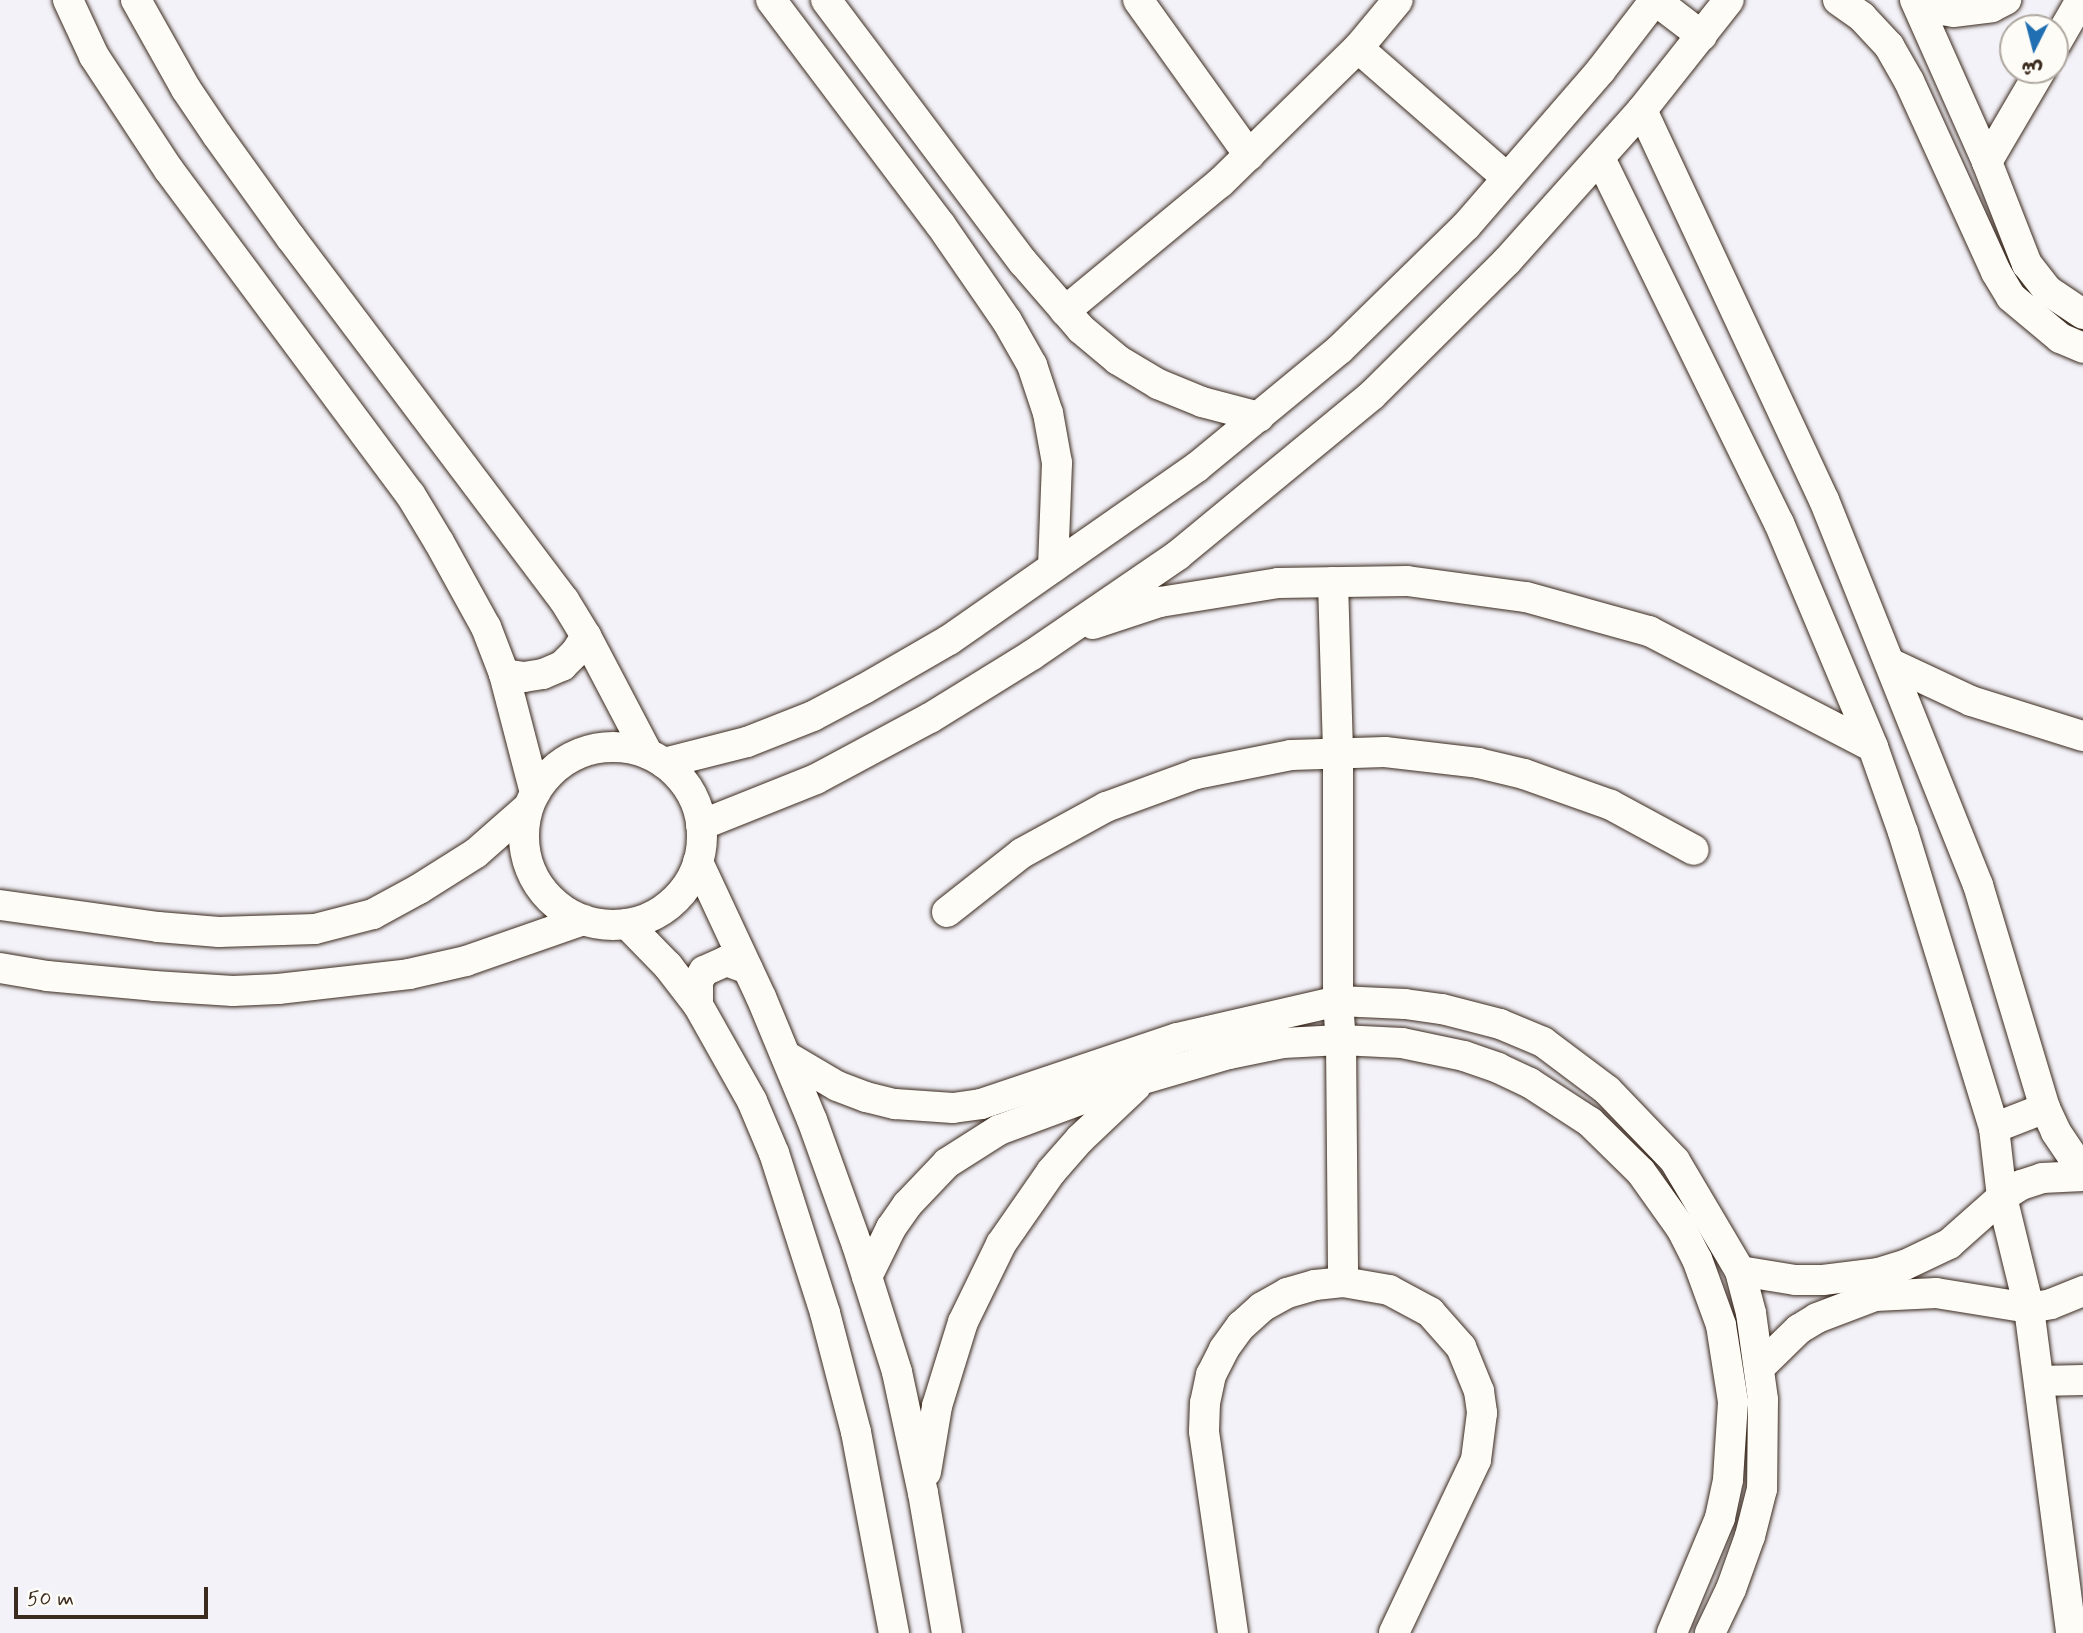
<!DOCTYPE html>
<meta charset="utf-8">
<style>
body{margin:0}
#map{position:relative;width:2083px;height:1633px;overflow:hidden;background:#f3f2f8;font-family:Mynerve,"Playpen Sans Arabic",sans-serif}
div>[style]{position:absolute}
.roads{filter:drop-shadow(0 0 2px #3b2a1e) drop-shadow(0 0 2px #3b2a1e)}
.minor>*{height:30px;margin:-15px;padding:0 15px;transform-origin:15px;border-radius:15px;background:#fdfcf7}
.minor>.ring{margin:-15px;padding:0;box-sizing:content-box;background:none;border:30px solid #fdfcf7;border-radius:50%}
span{translate:-50% -50%;white-space:nowrap;text-align:center;line-height:1.15;-webkit-text-stroke:5px #fdfcf7;paint-order:stroke}
.north{position:absolute;left:1999px;top:14px;width:70px;height:70px;box-sizing:border-box;background:#fdfcf7;border:2px solid #afa8a0;border-radius:50%;rotate:186deg;font-size:19px;font-weight:700;line-height:28px;text-align:center;color:#3b2a1e}
.north::after{content:'';display:block;margin:auto;width:24px;height:32px;background:#1f6fb2;clip-path:polygon(50% 0,100% 100%,50% 72%,0 100%)}
.scale{position:absolute;left:14px;top:1587px;width:194px;height:32px;box-sizing:border-box;border:4px solid #3b2a1e;border-top:0;padding-left:9px;font-size:21px;line-height:24px;white-space:nowrap;color:#3b2a1e;-webkit-text-stroke:5px #fdfcf7;paint-order:stroke}
</style>
<div id="map">
<div class="roads">
<div class="minor">
<i style="left:68px;top:0;width:62px;rotate:65.1deg"></i>
<i style="left:94px;top:56px;width:136px;rotate:56.7deg"></i>
<i style="left:169px;top:170px;width:404px;rotate:53.4deg"></i>
<i style="left:410px;top:494px;width:56px;rotate:58.9deg"></i>
<i style="left:439px;top:542px;width:97px;rotate:61.1deg"></i>
<i style="left:486px;top:627px;width:50px;rotate:69deg"></i>
<i style="left:504px;top:674px;width:123px;rotate:75.4deg"></i>
<i style="left:136px;top:0;width:102px;rotate:60.7deg"></i>
<i style="left:186px;top:89px;width:55px;rotate:56deg"></i>
<i style="left:217px;top:135px;width:127px;rotate:54.3deg"></i>
<i style="left:291px;top:238px;width:453px;rotate:53deg"></i>
<i style="left:564px;top:600px;width:42px;rotate:58.6deg"></i>
<i style="left:586px;top:636px;width:133px;rotate:62.3deg"></i>
<i style="left:771px;top:0;width:281px;rotate:53deg"></i>
<i style="left:940px;top:224px;width:118px;rotate:55.4deg"></i>
<i style="left:1007px;top:321px;width:51px;rotate:60.4deg"></i>
<i style="left:1032px;top:365px;width:51px;rotate:71.6deg"></i>
<i style="left:1048px;top:413px;width:51px;rotate:79.8deg"></i>
<i style="left:1057px;top:463px;width:104px;rotate:92.2deg"></i>
<i style="left:826px;top:0;width:328px;rotate:53.1deg"></i>
<i style="left:1023px;top:262px;width:89px;rotate:49.1deg"></i>
<i style="left:1081px;top:329px;width:48px;rotate:40deg"></i>
<i style="left:1118px;top:360px;width:47px;rotate:31deg"></i>
<i style="left:1158px;top:384px;width:48px;rotate:22.2deg"></i>
<i style="left:1202px;top:402px;width:59px;rotate:14.7deg"></i>
<i style="left:1138px;top:0;width:191px;rotate:54.4deg"></i>
<i style="left:1655px;top:0;width:59px;rotate:37.5deg"></i>
<i style="left:1838px;top:0;width:29px;rotate:35deg"></i>
<i style="left:1862px;top:17px;width:40px;rotate:47deg"></i>
<i style="left:1889px;top:46px;width:40px;rotate:60.3deg"></i>
<i style="left:1909px;top:81px;width:210px;rotate:65.5deg"></i>
<i style="left:1996px;top:272px;width:29px;rotate:59deg"></i>
<i style="left:2011px;top:297px;width:64px;rotate:39.9deg"></i>
<i style="left:2060px;top:338px;width:25px;rotate:23deg"></i>
<i style="left:1915px;top:0;width:177px;rotate:66deg"></i>
<i style="left:1987px;top:162px;width:110px;rotate:68.6deg"></i>
<i style="left:2027px;top:264px;width:33px;rotate:52deg"></i>
<i style="left:2047px;top:290px;width:43px;rotate:33.7deg"></i>
<i style="left:1919px;top:7px;width:34px;rotate:8deg"></i>
<i style="left:1953px;top:12px;width:39px;rotate:-7deg"></i>
<i style="left:1992px;top:7px;width:16px;rotate:-27deg"></i>
<i style="left:2055px;top:45px;width:52px;rotate:-60deg"></i>
<i style="left:1358px;top:48px;width:198px;rotate:41.1deg"></i>
<i style="left:1642px;top:110px;width:430px;rotate:65deg"></i>
<i style="left:1824px;top:500px;width:415px;rotate:68.2deg"></i>
<i style="left:1978px;top:885px;width:233px;rotate:73.3deg"></i>
<i style="left:2045px;top:1108px;width:26px;rotate:65deg"></i>
<i style="left:2056px;top:1132px;width:48px;rotate:56deg"></i>
<i style="left:1600px;top:158px;width:407px;rotate:63.9deg"></i>
<i style="left:1779px;top:523px;width:243px;rotate:67.2deg"></i>
<i style="left:1873px;top:747px;width:90px;rotate:70.6deg"></i>
<i style="left:1903px;top:832px;width:310px;rotate:72.9deg"></i>
<i style="left:1994px;top:1128px;width:69px;rotate:83.4deg"></i>
<i style="left:2002px;top:1197px;width:114px;rotate:76.3deg"></i>
<i style="left:2029px;top:1308px;width:328px;rotate:82.6deg"></i>
<i style="left:1987px;top:162px;width:107px;rotate:-59.6deg"></i>
<i style="left:1065px;top:311px;width:201px;rotate:-39.6deg"></i>
<i style="left:1220px;top:183px;width:193px;rotate:-44.4deg"></i>
<i style="left:1358px;top:48px;width:62px;rotate:-50.2deg"></i>
<i style="left:1333px;top:582px;width:170px;rotate:88.3deg"></i>
<i style="left:1338px;top:752px;width:249px;rotate:90deg"></i>
<i style="left:1338px;top:1001px;width:39px;rotate:86deg"></i>
<i style="left:1341px;top:1040px;width:242px;rotate:89.5deg"></i>
<i style="left:1093px;top:624px;width:71px;rotate:-18.2deg"></i>
<i style="left:1160px;top:602px;width:120px;rotate:-9.1deg"></i>
<i style="left:1278px;top:583px;width:129px;rotate:-0.9deg"></i>
<i style="left:1407px;top:581px;width:120px;rotate:7.7deg"></i>
<i style="left:1526px;top:597px;width:128px;rotate:15.5deg"></i>
<i style="left:1649px;top:631px;width:252px;rotate:27.4deg"></i>
<i style="left:1890px;top:663px;width:89px;rotate:25.1deg"></i>
<i style="left:1971px;top:701px;width:117px;rotate:17.4deg"></i>
<i style="left:504px;top:674px;width:20px;rotate:9deg"></i>
<i style="left:524px;top:677px;width:19px;rotate:-9deg"></i>
<i style="left:543px;top:674px;width:21px;rotate:-23deg"></i>
<i style="left:562px;top:666px;width:20px;rotate:-45deg"></i>
<i style="left:576px;top:652px;width:19px;rotate:-58deg"></i>
<i class="ring" style="left:524px;top:747px;width:148px;height:148px"></i>
<i style="left:664px;top:763px;width:86px;rotate:-14.2deg"></i>
<i style="left:747px;top:742px;width:71px;rotate:-21.5deg"></i>
<i style="left:813px;top:716px;width:58px;rotate:-27.9deg"></i>
<i style="left:864px;top:689px;width:98px;rotate:-30deg"></i>
<i style="left:949px;top:640px;width:302px;rotate:-34.9deg"></i>
<i style="left:1197px;top:467px;width:185px;rotate:-39.5deg"></i>
<i style="left:1340px;top:349px;width:176px;rotate:-44.3deg"></i>
<i style="left:1466px;top:226px;width:206px;rotate:-49.1deg"></i>
<i style="left:1601px;top:70px;width:88px;rotate:-52.4deg"></i>
<i style="left:701px;top:825px;width:124px;rotate:-21.8deg"></i>
<i style="left:816px;top:779px;width:129px;rotate:-28.2deg"></i>
<i style="left:930px;top:718px;width:120px;rotate:-31.7deg"></i>
<i style="left:1032px;top:655px;width:177px;rotate:-34.4deg"></i>
<i style="left:1178px;top:555px;width:251px;rotate:-39.5deg"></i>
<i style="left:1372px;top:395px;width:190px;rotate:-44.8deg"></i>
<i style="left:1507px;top:261px;width:203px;rotate:-48.2deg"></i>
<i style="left:1642px;top:110px;width:140px;rotate:-51.7deg"></i>
<i style="left:698px;top:862px;width:149px;rotate:65deg"></i>
<i style="left:761px;top:997px;width:133px;rotate:67.5deg"></i>
<i style="left:812px;top:1120px;width:133px;rotate:70.2deg"></i>
<i style="left:857px;top:1245px;width:133px;rotate:72.5deg"></i>
<i style="left:897px;top:1372px;width:124px;rotate:77.9deg"></i>
<i style="left:923px;top:1493px;width:142px;rotate:80.3deg"></i>
<i style="left:0;top:905px;width:160px;rotate:7.9deg"></i>
<i style="left:158px;top:927px;width:61px;rotate:4.7deg"></i>
<i style="left:219px;top:932px;width:96px;rotate:-1.8deg"></i>
<i style="left:315px;top:929px;width:60px;rotate:-14.5deg"></i>
<i style="left:373px;top:914px;width:52px;rotate:-28.5deg"></i>
<i style="left:419px;top:889px;width:67px;rotate:-32.3deg"></i>
<i style="left:476px;top:853px;width:67px;rotate:-41.3deg"></i>
<i style="left:947px;top:912px;width:95px;rotate:-38.2deg"></i>
<i style="left:1022px;top:853px;width:96px;rotate:-28.7deg"></i>
<i style="left:1106px;top:807px;width:96px;rotate:-20.1deg"></i>
<i style="left:1196px;top:774px;width:97px;rotate:-11.3deg"></i>
<i style="left:1291px;top:755px;width:94px;rotate:-1.8deg"></i>
<i style="left:1385px;top:752px;width:94px;rotate:6.7deg"></i>
<i style="left:1478px;top:763px;width:47px;rotate:13.4deg"></i>
<i style="left:1524px;top:774px;width:92px;rotate:19.6deg"></i>
<i style="left:1611px;top:805px;width:94px;rotate:28.5deg"></i>
<i style="left:627px;top:924px;width:59px;rotate:45.7deg"></i>
<i style="left:668px;top:966px;width:49px;rotate:52.4deg"></i>
<i style="left:698px;top:1005px;width:110px;rotate:60.6deg"></i>
<i style="left:752px;top:1101px;width:56px;rotate:67.1deg"></i>
<i style="left:774px;top:1153px;width:168px;rotate:72.3deg"></i>
<i style="left:825px;top:1313px;width:123px;rotate:75.4deg"></i>
<i style="left:856px;top:1432px;width:205px;rotate:79.3deg"></i>
<i style="left:0;top:968px;width:48px;rotate:9.7deg"></i>
<i style="left:47px;top:976px;width:107px;rotate:5.3deg"></i>
<i style="left:154px;top:986px;width:79px;rotate:3.6deg"></i>
<i style="left:233px;top:991px;width:45px;rotate:-2.5deg"></i>
<i style="left:278px;top:989px;width:132px;rotate:-6.5deg"></i>
<i style="left:409px;top:974px;width:58px;rotate:-12.8deg"></i>
<i style="left:466px;top:961px;width:125px;rotate:-19.2deg"></i>
<i style="left:698px;top:1005px;width:24px;rotate:-90deg"></i>
<i style="left:698px;top:981px;width:12px;rotate:-59deg"></i>
<i style="left:704px;top:971px;width:24px;rotate:-24deg"></i>
<i style="left:726px;top:961px;width:23px;rotate:20deg"></i>
<i style="left:786px;top:1056px;width:59px;rotate:30.5deg"></i>
<i style="left:837px;top:1086px;width:31px;rotate:21deg"></i>
<i style="left:866px;top:1097px;width:30px;rotate:14deg"></i>
<i style="left:895px;top:1104px;width:58px;rotate:3.9deg"></i>
<i style="left:953px;top:1108px;width:28px;rotate:-8deg"></i>
<i style="left:981px;top:1104px;width:207px;rotate:-18.6deg"></i>
<i style="left:1177px;top:1038px;width:165px;rotate:-12.9deg"></i>
<i style="left:1338px;top:1001px;width:67px;rotate:2.6deg"></i>
<i style="left:1405px;top:1004px;width:37px;rotate:8deg"></i>
<i style="left:1442px;top:1009px;width:60px;rotate:14.5deg"></i>
<i style="left:1500px;top:1024px;width:47px;rotate:22.7deg"></i>
<i style="left:1543px;top:1042px;width:80px;rotate:36.9deg"></i>
<i style="left:1607px;top:1090px;width:98px;rotate:46.2deg"></i>
<i style="left:1675px;top:1161px;width:128px;rotate:59.4deg"></i>
<i style="left:1740px;top:1271px;width:43px;rotate:75.3deg"></i>
<i style="left:1751px;top:1313px;width:88px;rotate:82.1deg"></i>
<i style="left:1763px;top:1400px;width:89px;rotate:90.6deg"></i>
<i style="left:1762px;top:1489px;width:49px;rotate:104.3deg"></i>
<i style="left:1750px;top:1536px;width:56px;rotate:109.7deg"></i>
<i style="left:1731px;top:1589px;width:49px;rotate:115.5deg"></i>
<i style="left:1994px;top:1128px;width:55px;rotate:-21.4deg"></i>
<i style="left:1740px;top:1271px;width:56px;rotate:9.3deg"></i>
<i style="left:1795px;top:1280px;width:28px"></i>
<i style="left:1823px;top:1280px;width:55px;rotate:-7.3deg"></i>
<i style="left:1878px;top:1273px;width:28px;rotate:-17deg"></i>
<i style="left:1905px;top:1265px;width:49px;rotate:-25.5deg"></i>
<i style="left:1949px;top:1244px;width:71px;rotate:-41.6deg"></i>
<i style="left:2002px;top:1197px;width:22px;rotate:-32deg"></i>
<i style="left:2021px;top:1185px;width:22px;rotate:-18deg"></i>
<i style="left:2042px;top:1178px;width:41px;rotate:-2.8deg"></i>
<i style="left:867px;top:1277px;width:55px;rotate:-63.9deg"></i>
<i style="left:891px;top:1228px;width:28px;rotate:-55deg"></i>
<i style="left:907px;top:1205px;width:58px;rotate:-46.4deg"></i>
<i style="left:947px;top:1163px;width:62px;rotate:-32.4deg"></i>
<i style="left:999px;top:1130px;width:121px;rotate:-20.4deg"></i>
<i style="left:1112px;top:1088px;width:122px;rotate:-16.2deg"></i>
<i style="left:1229px;top:1054px;width:55px;rotate:-11.5deg"></i>
<i style="left:1283px;top:1043px;width:58px;rotate:-3deg"></i>
<i style="left:1341px;top:1040px;width:61px;rotate:2.8deg"></i>
<i style="left:1402px;top:1043px;width:63px;rotate:11.8deg"></i>
<i style="left:1464px;top:1056px;width:36px;rotate:19deg"></i>
<i style="left:1498px;top:1068px;width:35px;rotate:25deg"></i>
<i style="left:1530px;top:1083px;width:72px;rotate:33deg"></i>
<i style="left:1590px;top:1122px;width:71px;rotate:44.4deg"></i>
<i style="left:1641px;top:1172px;width:69px;rotate:54.5deg"></i>
<i style="left:1681px;top:1228px;width:35px;rotate:63deg"></i>
<i style="left:1697px;top:1259px;width:70px;rotate:70deg"></i>
<i style="left:1721px;top:1325px;width:78px;rotate:81.1deg"></i>
<i style="left:1733px;top:1402px;width:78px;rotate:93.7deg"></i>
<i style="left:1728px;top:1480px;width:39px;rotate:102deg"></i>
<i style="left:1720px;top:1518px;width:125px;rotate:112.7deg"></i>
<i style="left:1760px;top:1367px;width:54px;rotate:-44.3deg"></i>
<i style="left:1799px;top:1329px;width:21px;rotate:-31deg"></i>
<i style="left:1817px;top:1318px;width:62px;rotate:-20.8deg"></i>
<i style="left:1875px;top:1296px;width:61px;rotate:-2.8deg"></i>
<i style="left:1936px;top:1293px;width:94px;rotate:9.2deg"></i>
<i style="left:2029px;top:1308px;width:22px;rotate:-10deg"></i>
<i style="left:2051px;top:1304px;width:35px;rotate:-22deg"></i>
<i style="left:2039px;top:1381px;width:44px;rotate:-1.3deg"></i>
<i style="left:926px;top:1472px;width:67px;rotate:-80.5deg"></i>
<i style="left:937px;top:1406px;width:88px;rotate:-72.8deg"></i>
<i style="left:963px;top:1322px;width:87px;rotate:-64deg"></i>
<i style="left:1001px;top:1244px;width:88px;rotate:-55.2deg"></i>
<i style="left:1051px;top:1172px;width:44px;rotate:-48.7deg"></i>
<i style="left:1080px;top:1139px;width:77px;rotate:-43.4deg"></i>
<i style="left:1233px;top:1633px;width:204px;rotate:-98.2deg"></i>
<i style="left:1204px;top:1431px;width:28px;rotate:-88deg"></i>
<i style="left:1205px;top:1403px;width:29px;rotate:-78deg"></i>
<i style="left:1211px;top:1375px;width:29px;rotate:-63deg"></i>
<i style="left:1224px;top:1349px;width:29px;rotate:-54deg"></i>
<i style="left:1241px;top:1326px;width:28px;rotate:-42deg"></i>
<i style="left:1262px;top:1307px;width:29px;rotate:-29deg"></i>
<i style="left:1287px;top:1293px;width:29px;rotate:-16deg"></i>
<i style="left:1315px;top:1285px;width:28px;rotate:-6deg"></i>
<i style="left:1343px;top:1282px;width:47px;rotate:9.9deg"></i>
<i style="left:1389px;top:1290px;width:47px;rotate:28.2deg"></i>
<i style="left:1430px;top:1312px;width:47px;rotate:48.5deg"></i>
<i style="left:1461px;top:1347px;width:48px;rotate:67.8deg"></i>
<i style="left:1479px;top:1391px;width:22px;rotate:82deg"></i>
<i style="left:1482px;top:1413px;width:47px;rotate:97.3deg"></i>
<i style="left:1476px;top:1460px;width:191px;rotate:115.4deg"></i>
</div>
</div>
<div class="north">ش</div>
<div class="scale">50 m</div>
</div>
